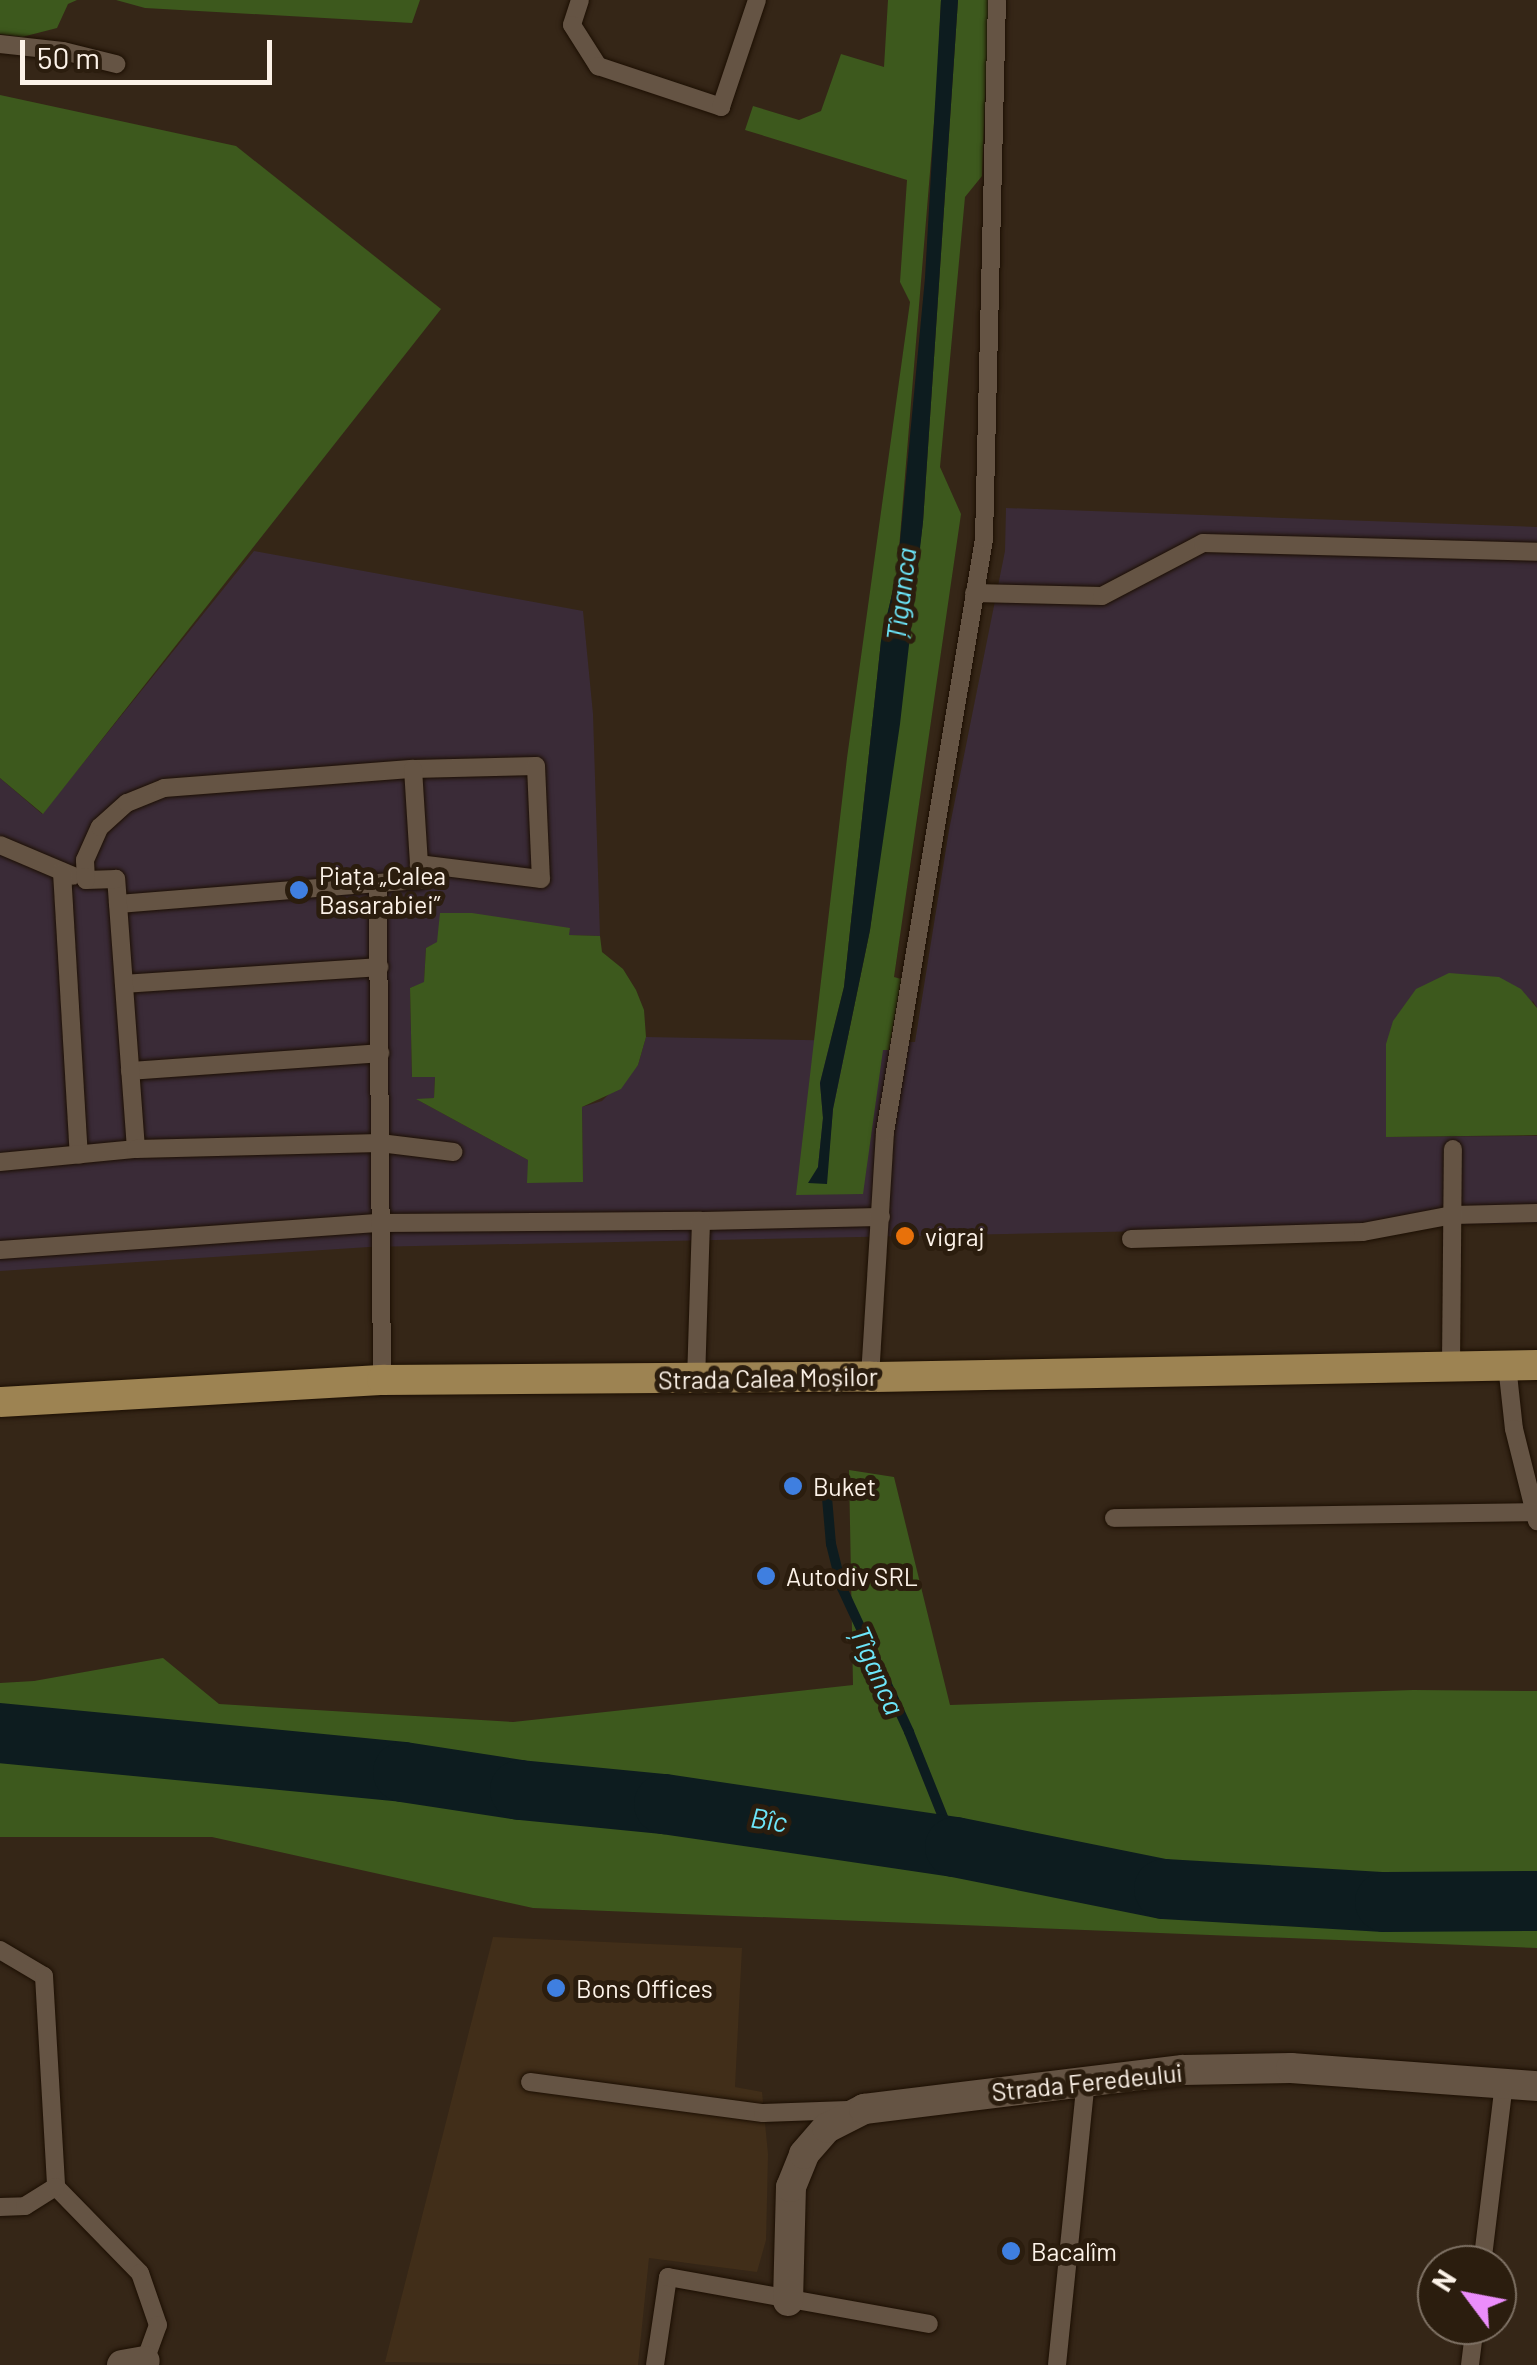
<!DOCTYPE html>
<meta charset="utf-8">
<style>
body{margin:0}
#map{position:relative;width:1537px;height:2365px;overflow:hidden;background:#352617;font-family:Barlow,sans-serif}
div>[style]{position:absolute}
.commercial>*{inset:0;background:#3a2b37}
.built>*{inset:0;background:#412e19}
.green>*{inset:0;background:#3d591d}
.water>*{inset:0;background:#0d1c1f}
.stream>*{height:10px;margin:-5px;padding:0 5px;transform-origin:5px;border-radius:5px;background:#0d1c1f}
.river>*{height:60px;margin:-30px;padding:0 30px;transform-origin:30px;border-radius:30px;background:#0d1c1f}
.roads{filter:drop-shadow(0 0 2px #1c0f03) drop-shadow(0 0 2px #1c0f03)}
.lane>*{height:18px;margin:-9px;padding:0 9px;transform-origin:9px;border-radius:9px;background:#655444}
.street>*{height:30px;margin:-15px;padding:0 15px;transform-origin:15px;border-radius:15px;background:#655444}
.primary>*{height:30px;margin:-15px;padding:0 15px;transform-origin:15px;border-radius:15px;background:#9d8352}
.dots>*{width:28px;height:28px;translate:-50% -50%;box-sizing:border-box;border:5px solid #2b1d0e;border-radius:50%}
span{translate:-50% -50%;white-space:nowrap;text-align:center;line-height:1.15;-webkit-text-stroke:10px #2b1d0e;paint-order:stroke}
.poi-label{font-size:25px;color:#fcf2e8}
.left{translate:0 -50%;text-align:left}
.street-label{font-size:25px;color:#fcf2e8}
.water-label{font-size:28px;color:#6de6fa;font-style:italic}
.north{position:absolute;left:1417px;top:2245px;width:100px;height:100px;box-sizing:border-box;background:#2b1d0e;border:2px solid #7f7265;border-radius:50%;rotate:302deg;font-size:28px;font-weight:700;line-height:40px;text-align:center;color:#fcf2e8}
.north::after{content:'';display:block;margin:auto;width:35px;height:45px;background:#eb8dfb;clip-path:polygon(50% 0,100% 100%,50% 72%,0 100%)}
.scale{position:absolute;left:20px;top:40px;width:252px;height:45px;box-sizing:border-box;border:5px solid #fcf2e8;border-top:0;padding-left:12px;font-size:30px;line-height:35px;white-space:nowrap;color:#fcf2e8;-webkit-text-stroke:8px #2b1d0e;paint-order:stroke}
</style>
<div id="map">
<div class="commercial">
<i style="clip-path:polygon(1006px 508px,1537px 527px,1537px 1008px,1533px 1001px,1386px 1137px,1537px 1136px,1537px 1223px,369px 1247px,0 1271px,0 778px,42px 814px,254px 551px,583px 611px,593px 714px,600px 936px,568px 935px,570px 928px,437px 943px,426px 948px,424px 983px,410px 988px,412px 1077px,435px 1077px,434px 1098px,418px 1100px,528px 1160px,583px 1182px,582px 1107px,602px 1101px,638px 1065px,646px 1037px,915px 1042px,949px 830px,1005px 551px)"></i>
</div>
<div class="built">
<i style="clip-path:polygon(493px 1937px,742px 1948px,735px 2087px,762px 2092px,768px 2154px,766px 2240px,757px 2272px,649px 2258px,638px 2365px,385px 2362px)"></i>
</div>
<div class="green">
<i style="clip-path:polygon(0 0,77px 0,68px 4px,57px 28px,22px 37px,0 34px)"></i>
<i style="clip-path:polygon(116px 0,420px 0,412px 23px,145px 8px)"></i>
<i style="clip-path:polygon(888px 0,941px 0,937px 87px,897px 573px,881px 641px,844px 987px,820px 1083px,823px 1118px,818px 1167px,826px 1184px,833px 1109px,870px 930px,923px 522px,958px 0,989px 0,982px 176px,965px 197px,940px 467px,961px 514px,894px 977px,901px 979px,889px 1050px,883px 1050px,863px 1194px,796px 1195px,847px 758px,910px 302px,900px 282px,907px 180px,745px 130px,753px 106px,799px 120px,821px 111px,841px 54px,884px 67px)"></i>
<i style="clip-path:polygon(0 95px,236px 146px,441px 309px,43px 814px,0 778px)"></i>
<i style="clip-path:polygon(440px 913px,472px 913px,570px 928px,569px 935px,600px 936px,602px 952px,623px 969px,636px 990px,644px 1010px,646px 1037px,638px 1065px,621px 1089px,582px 1107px,583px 1182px,527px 1183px,528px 1160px,416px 1099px,434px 1098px,435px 1077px,412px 1077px,410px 988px,424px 982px,426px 948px,437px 942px)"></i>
<i style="clip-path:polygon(1449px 973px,1499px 977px,1521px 989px,1537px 1008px,1537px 1135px,1386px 1137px,1386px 1044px,1393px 1021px,1416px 989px)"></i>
<i style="clip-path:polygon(849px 1470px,894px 1477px,950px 1705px,1413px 1690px,1537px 1691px,1537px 1948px,533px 1908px,212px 1837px,0 1837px,0 1683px,34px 1681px,163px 1658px,219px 1704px,513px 1722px,853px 1685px)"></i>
</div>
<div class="water">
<i style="clip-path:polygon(941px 0,958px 0,923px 522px,900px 724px,870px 930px,833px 1109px,827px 1184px,808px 1183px,818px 1167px,823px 1118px,820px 1083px,844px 987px,881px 641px,897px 573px,925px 278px)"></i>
</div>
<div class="stream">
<i style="left:826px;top:1486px;width:58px;rotate:85.1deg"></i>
<i style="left:831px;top:1544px;width:45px;rotate:76deg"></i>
<i style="left:842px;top:1588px;width:159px;rotate:65deg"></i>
<i style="left:909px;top:1732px;width:124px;rotate:68.2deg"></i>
</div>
<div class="river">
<i style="left:0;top:1733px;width:405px;rotate:5.5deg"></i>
<i style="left:403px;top:1772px;width:118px;rotate:8.7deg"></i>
<i style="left:520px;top:1790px;width:145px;rotate:5.6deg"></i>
<i style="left:664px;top:1804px;width:294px;rotate:8.4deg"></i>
<i style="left:955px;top:1847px;width:213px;rotate:11.4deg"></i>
<i style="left:1164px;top:1889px;width:221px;rotate:3.4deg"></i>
<i style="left:1385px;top:1902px;width:152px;rotate:-0.4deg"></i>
</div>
<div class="roads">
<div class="lane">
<i style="left:580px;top:0;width:26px;rotate:108deg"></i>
<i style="left:572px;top:25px;width:49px;rotate:57.6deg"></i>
<i style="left:598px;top:66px;width:130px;rotate:18.4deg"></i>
<i style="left:721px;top:107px;width:113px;rotate:-71.4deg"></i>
<i style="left:0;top:44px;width:63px;rotate:6.3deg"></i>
<i style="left:63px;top:51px;width:55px;rotate:13.8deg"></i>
<i style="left:974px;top:593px;width:128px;rotate:1.3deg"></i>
<i style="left:1102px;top:596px;width:114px;rotate:-27.7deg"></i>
<i style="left:1203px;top:543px;width:334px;rotate:1.5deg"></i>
<i style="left:0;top:845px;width:79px;rotate:23deg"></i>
<i style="left:62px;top:872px;width:283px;rotate:86.6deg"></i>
<i style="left:118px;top:904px;width:261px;rotate:-4.6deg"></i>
<i style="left:124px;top:984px;width:256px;rotate:-3.8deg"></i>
<i style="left:130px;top:1071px;width:251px;rotate:-4.1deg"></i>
<i style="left:136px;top:1149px;width:271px;rotate:-94.2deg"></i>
<i style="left:116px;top:879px;width:30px;rotate:178deg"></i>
<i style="left:86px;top:880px;width:20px;rotate:-93deg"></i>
<i style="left:85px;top:860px;width:36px;rotate:-66deg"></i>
<i style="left:100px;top:827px;width:36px;rotate:-42deg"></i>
<i style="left:127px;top:803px;width:40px;rotate:-22deg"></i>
<i style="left:164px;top:788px;width:250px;rotate:-4.4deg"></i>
<i style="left:413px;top:769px;width:123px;rotate:-1.4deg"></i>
<i style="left:536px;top:766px;width:113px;rotate:87.5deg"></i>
<i style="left:541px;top:879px;width:123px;rotate:-173deg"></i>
<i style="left:0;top:1162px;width:137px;rotate:-5.5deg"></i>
<i style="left:136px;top:1149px;width:244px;rotate:-1.4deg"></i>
<i style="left:380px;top:1143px;width:74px;rotate:7deg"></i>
<i style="left:701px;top:1221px;width:180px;rotate:-1.3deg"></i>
<i style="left:1131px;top:1239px;width:232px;rotate:-1.7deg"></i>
<i style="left:1363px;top:1232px;width:92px;rotate:-10.7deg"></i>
<i style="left:1453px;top:1215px;width:84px;rotate:-1.4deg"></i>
<i style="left:0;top:1250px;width:381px;rotate:-4.1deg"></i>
<i style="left:380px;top:1223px;width:321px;rotate:-0.4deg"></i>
<i style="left:701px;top:1221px;width:157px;rotate:91.8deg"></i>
<i style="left:1451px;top:1365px;width:216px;rotate:-89.5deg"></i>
<i style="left:1507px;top:1365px;width:64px;rotate:83.8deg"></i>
<i style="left:1514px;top:1429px;width:95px;rotate:76deg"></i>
<i style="left:870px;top:1377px;width:245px;rotate:-86.5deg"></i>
<i style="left:885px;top:1132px;width:601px;rotate:-80.52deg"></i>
<i style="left:984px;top:539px;width:539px;rotate:-88.62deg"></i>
<i style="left:382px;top:1380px;width:497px;rotate:-90.5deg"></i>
<i style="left:378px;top:883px;width:42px;rotate:-4.1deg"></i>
<i style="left:420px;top:880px;width:111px;rotate:-93.6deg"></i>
<i style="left:1114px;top:1518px;width:421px;rotate:-0.8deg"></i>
<i style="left:0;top:1950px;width:51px;rotate:30.6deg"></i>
<i style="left:44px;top:1976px;width:211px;rotate:86.7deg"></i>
<i style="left:56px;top:2187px;width:120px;rotate:45.7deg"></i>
<i style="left:140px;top:2273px;width:55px;rotate:70.9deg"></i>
<i style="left:158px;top:2325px;width:38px;rotate:110deg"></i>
<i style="left:145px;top:2361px;width:5px;rotate:53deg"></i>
<i style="left:530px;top:2082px;width:235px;rotate:7.6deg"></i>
<i style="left:763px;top:2113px;width:85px;rotate:-2deg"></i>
<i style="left:0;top:2207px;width:25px;rotate:-2deg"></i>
<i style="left:25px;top:2206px;width:36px;rotate:-32deg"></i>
<i style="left:1482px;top:2265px;width:183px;rotate:-83.1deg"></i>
<i style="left:655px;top:2365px;width:89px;rotate:-81.6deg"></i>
<i style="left:668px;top:2277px;width:265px;rotate:10.2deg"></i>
<i style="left:1057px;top:2365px;width:286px;rotate:-84.2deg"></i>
<i style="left:1470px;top:2365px;width:40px;rotate:-82.9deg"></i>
</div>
<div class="street">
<i style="left:788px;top:2301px;width:114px;rotate:-88.5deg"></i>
<i style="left:791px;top:2187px;width:35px;rotate:-68deg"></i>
<i style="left:804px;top:2154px;width:35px;rotate:-49deg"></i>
<i style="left:827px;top:2128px;width:42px;rotate:-27.2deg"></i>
<i style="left:864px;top:2109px;width:321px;rotate:-7deg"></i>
<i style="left:1183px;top:2070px;width:108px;rotate:-1.1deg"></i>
<i style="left:1291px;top:2068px;width:247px;rotate:4.2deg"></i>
<i style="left:122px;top:2365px;width:23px;rotate:-10deg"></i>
</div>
<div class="primary">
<i style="left:0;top:1402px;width:383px;rotate:-3.3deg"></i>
<i style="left:382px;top:1380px;width:488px;rotate:-0.4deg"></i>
<i style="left:870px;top:1377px;width:667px;rotate:-1.03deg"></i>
</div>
</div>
<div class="dots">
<i style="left:299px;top:890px;background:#3f7fe0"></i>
<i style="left:905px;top:1236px;background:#e8710a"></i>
<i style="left:793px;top:1486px;background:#3f7fe0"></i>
<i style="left:766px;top:1576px;background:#3f7fe0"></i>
<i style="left:556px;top:1988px;background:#3f7fe0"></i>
<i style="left:1011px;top:2251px;background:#3f7fe0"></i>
</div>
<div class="poi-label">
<span class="left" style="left:319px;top:890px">Piața „Calea<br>Basarabiei”</span>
<span class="left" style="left:925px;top:1236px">vigraj</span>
<span class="left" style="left:813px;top:1486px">Buket</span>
<span class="left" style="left:786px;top:1576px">Autodiv SRL</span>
<span class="left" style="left:576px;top:1988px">Bons Offices</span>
<span class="left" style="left:1031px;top:2251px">Bacalîm</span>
</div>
<div class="street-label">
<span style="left:768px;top:1378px;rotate:-1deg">Strada Calea Moșilor</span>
<span style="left:1087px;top:2082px;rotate:-6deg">Strada Feredeului</span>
</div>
<div class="water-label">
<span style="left:900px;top:594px;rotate:-83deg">Țîganca</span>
<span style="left:878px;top:1670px;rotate:66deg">Țîganca</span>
<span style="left:769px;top:1819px;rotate:8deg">Bîc</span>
</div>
<div class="north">N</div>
<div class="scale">50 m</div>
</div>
